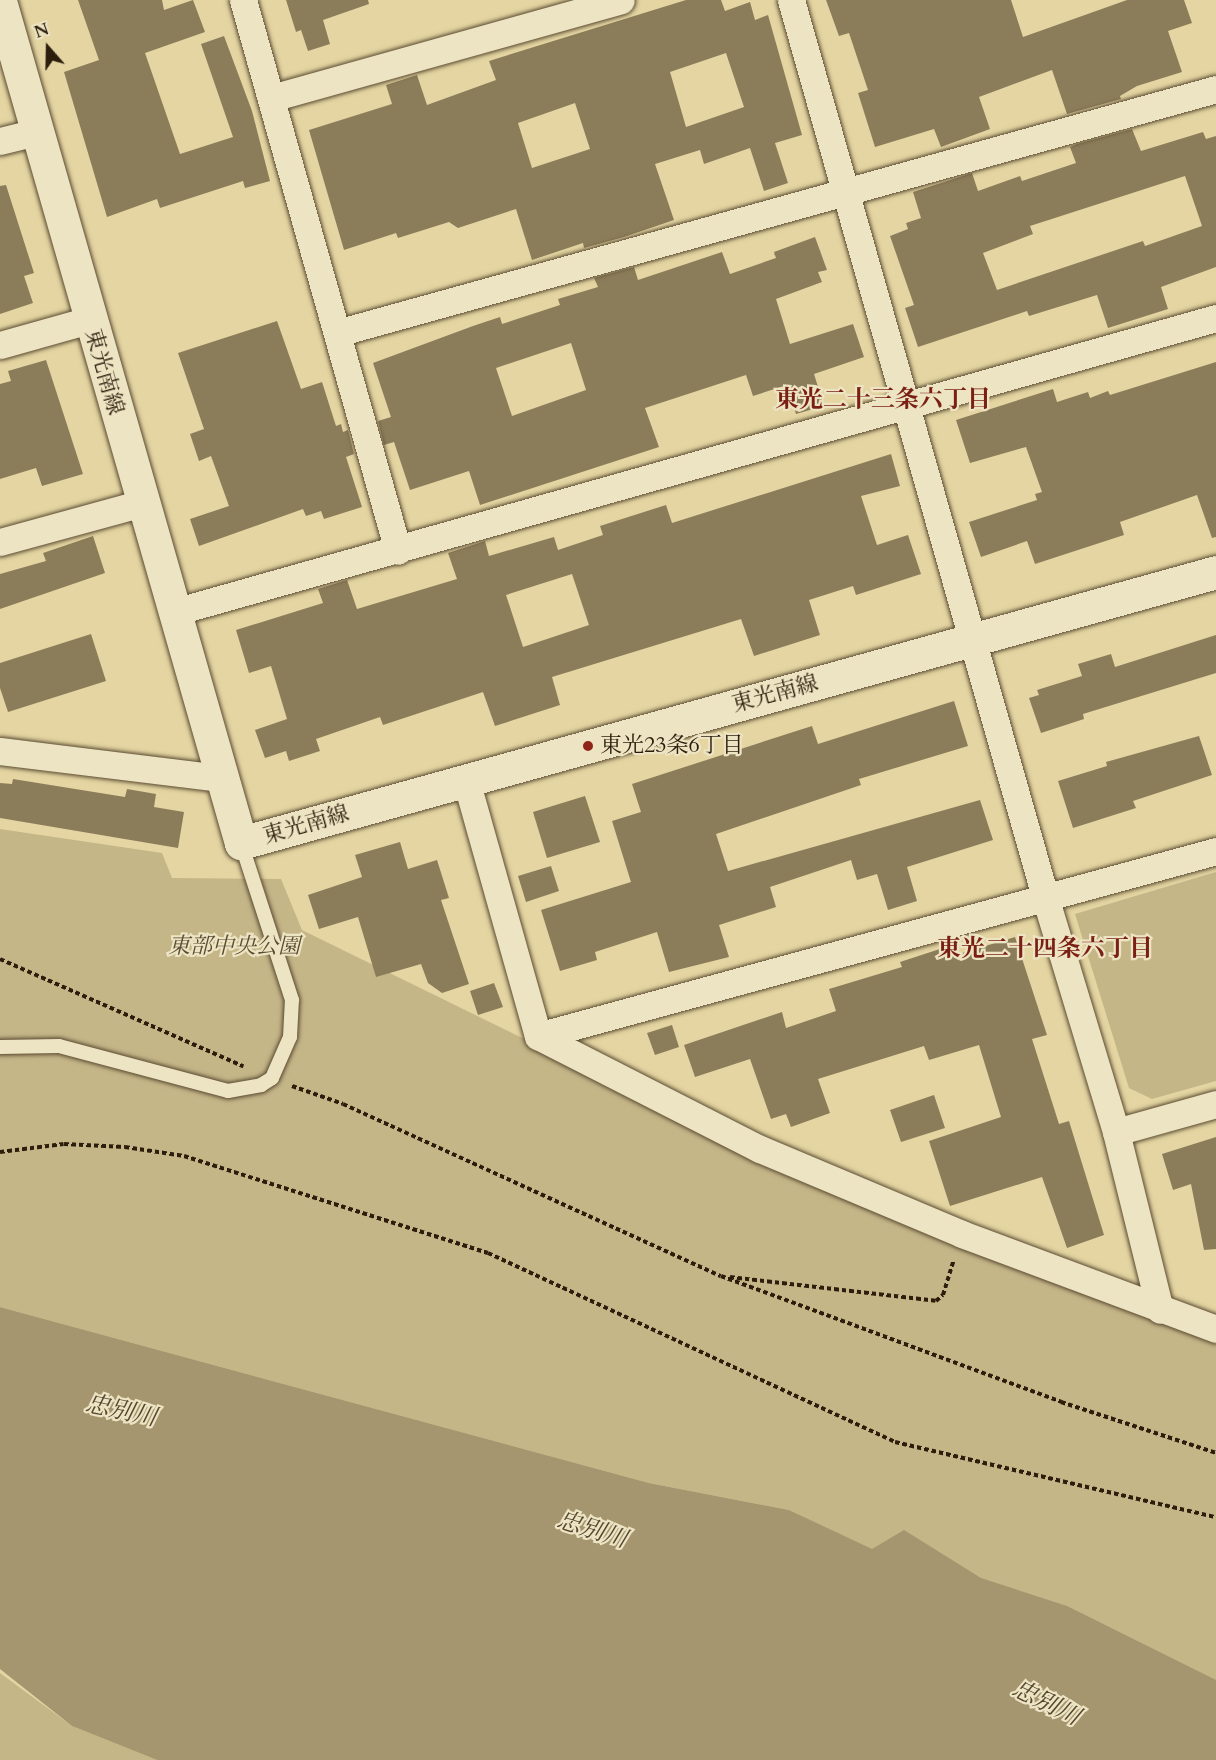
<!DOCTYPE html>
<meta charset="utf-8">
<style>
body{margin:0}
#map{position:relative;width:1216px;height:1760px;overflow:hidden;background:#e4d5a2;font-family:Cardo,"Noto Serif JP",serif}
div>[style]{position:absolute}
.green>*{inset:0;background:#c5b688}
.water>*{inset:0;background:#a5966f}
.building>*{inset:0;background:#8c7d5a}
.path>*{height:4px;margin-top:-2px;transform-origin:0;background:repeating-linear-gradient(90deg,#2c1d0c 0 4.5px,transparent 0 7.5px)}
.roads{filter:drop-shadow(0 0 2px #5a4b32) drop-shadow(0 0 2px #5a4b32)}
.lane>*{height:14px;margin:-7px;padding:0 7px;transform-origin:7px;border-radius:7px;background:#ede4c3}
.street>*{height:27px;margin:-13.5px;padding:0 13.5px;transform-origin:13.5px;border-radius:13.5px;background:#ede4c3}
.secondary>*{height:33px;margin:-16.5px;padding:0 16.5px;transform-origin:16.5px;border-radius:16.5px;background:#ede4c3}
.dots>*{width:16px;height:16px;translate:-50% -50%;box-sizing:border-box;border:3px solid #ede4c3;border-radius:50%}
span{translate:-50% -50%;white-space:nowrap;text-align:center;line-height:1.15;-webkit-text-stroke:4.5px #ede4c3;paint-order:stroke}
.street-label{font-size:22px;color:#2c1d0c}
.poi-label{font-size:22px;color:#2c1d0c}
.left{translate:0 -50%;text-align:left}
.park-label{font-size:22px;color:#5a4b31;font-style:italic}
.neighbourhood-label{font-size:24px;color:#7a1f14;font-weight:700}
.water-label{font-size:24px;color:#56472f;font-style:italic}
.north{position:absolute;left:18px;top:18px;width:60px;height:60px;-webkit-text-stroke:4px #ede4c3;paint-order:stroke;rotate:340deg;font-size:16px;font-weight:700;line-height:24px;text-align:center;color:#2c1d0c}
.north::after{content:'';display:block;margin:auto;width:21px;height:27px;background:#2c1d0c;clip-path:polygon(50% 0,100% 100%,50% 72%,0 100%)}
</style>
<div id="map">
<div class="green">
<i style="clip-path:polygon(0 829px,162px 853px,172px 878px,281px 879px,302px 930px,824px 1186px,1216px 1332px,1216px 1720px,789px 1510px,649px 1483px,0 1307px)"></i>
<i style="clip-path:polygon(1216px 872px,1216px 1081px,1152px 1099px,1129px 1088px,1075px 914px)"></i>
<i style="clip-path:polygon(0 1673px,72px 1726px,157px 1760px,0 1760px)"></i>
</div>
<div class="water">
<i style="clip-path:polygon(0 1307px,649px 1483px,789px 1510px,872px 1549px,904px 1530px,981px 1578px,1067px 1606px,1216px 1680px,1216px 1760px,157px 1760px,72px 1726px,0 1669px)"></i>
</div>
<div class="building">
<i style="clip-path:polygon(78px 0,162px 0,164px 10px,193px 0,205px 32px,145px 53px,180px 154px,233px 137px,201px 44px,224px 36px,252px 111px,270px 181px,245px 188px,243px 181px,160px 208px,157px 199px,107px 217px,64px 72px,99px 60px)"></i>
<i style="clip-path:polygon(286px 0,368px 0,369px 4px,323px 20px,330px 44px,308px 51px,301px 30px,296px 32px)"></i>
<i style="clip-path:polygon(evenodd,686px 0,721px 0,725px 11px,750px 2px,755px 20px,768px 15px,802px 135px,775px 143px,788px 183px,764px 191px,750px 148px,704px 164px,700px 150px,655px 164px,674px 220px,624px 237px,584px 248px,583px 243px,532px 260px,516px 209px,458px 228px,449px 222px,398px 238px,396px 233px,344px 250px,309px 130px,392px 104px,386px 85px,417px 75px,427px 105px,496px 80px,489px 61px,686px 0,726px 53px,744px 107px,686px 127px,670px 72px,726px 53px,686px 0,575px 103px,590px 149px,532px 168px,518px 123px,575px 103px)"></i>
<i style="clip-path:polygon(826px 0,1011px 0,1023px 37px,1127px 0,1184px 0,1192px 23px,1168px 31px,1182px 72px,1137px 86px,1120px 96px,1121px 99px,1067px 114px,1052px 70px,979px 97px,990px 129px,941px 147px,934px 129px,875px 147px,858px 93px,868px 90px,849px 33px,839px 36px)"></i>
<i style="clip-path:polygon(evenodd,1132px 129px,1141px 151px,1203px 132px,1206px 139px,1216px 136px,1216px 267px,1161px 287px,1168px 309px,1108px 328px,1097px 295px,1029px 316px,1027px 311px,918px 347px,905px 308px,914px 305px,890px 236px,908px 229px,906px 223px,921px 218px,913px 192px,972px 173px,978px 191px,1020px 176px,1022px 181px,1076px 163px,1070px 147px,1077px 144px,1132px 129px,1185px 176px,1202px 226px,1145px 246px,1143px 241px,997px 290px,983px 253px,1033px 234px,1030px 226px,1185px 176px)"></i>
<i style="clip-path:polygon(6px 185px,34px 273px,24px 276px,33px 303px,0 314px,0 186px)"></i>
<i style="clip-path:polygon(evenodd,815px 237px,827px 270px,818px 272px,822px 282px,776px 299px,790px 344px,853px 324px,864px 357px,814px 374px,824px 406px,796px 414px,787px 385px,753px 396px,746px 375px,645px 408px,659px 447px,480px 505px,469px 471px,410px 490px,394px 442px,384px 445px,378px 421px,391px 417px,373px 363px,473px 326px,500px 317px,502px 324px,560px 305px,558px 299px,598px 287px,594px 278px,634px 267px,638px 280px,722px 252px,730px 274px,776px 258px,774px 252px,815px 237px,571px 343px,586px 390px,512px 416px,496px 368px,571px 343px)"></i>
<i style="clip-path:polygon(277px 321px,301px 389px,322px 382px,336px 426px,341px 424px,343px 432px,348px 430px,354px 454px,346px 457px,362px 507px,324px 519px,321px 511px,306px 516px,303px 509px,199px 546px,190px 519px,229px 506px,211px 456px,199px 461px,190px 434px,204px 429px,178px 353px)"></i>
<i style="clip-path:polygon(46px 360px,83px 474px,42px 486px,36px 468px,0 479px,0 384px,11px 381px,8px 371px)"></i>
<i style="clip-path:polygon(1216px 362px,1216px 537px,1212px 538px,1197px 495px,1120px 522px,1124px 535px,1035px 564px,1027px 541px,981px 557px,969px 522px,1037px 500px,1035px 494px,1042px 492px,1026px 447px,970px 463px,956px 420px,1053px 389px,1057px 402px,1088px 392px,1090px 398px,1108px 391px,1110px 395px)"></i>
<i style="clip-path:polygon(evenodd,891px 454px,900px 486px,861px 496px,877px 545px,908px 535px,921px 574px,856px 595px,853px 586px,809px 600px,820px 635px,754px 656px,741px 619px,552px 677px,560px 705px,495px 726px,483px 692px,383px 725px,380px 717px,316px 739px,320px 751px,289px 761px,286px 751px,265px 758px,255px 730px,287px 719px,271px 666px,249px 673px,236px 630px,323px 603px,318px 589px,347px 580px,357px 609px,457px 579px,448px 553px,485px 541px,489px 556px,554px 537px,558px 550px,603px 535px,600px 526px,666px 505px,672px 523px,891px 454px,572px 574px,589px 625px,523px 647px,506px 595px,572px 574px)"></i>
<i style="clip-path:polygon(93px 536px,105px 573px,0 609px,0 574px,46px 561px,43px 553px)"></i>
<i style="clip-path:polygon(91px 634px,106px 681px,8px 712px,0 688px,0 663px)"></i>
<i style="clip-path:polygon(1216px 635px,1216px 673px,1083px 714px,1084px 719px,1041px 733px,1029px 698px,1039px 695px,1037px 690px,1082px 676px,1078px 664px,1111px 654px,1115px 667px)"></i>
<i style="clip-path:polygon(954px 701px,968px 746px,859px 779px,861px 785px,716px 834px,728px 871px,980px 800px,993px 840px,907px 867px,917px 901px,888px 910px,877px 874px,857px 880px,851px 860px,770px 887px,776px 907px,719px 925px,729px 957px,669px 972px,657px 932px,595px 952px,597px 960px,560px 971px,541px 910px,631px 882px,612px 821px,641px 812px,632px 784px,812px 726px,818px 744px)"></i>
<i style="clip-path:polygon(1199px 736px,1212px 775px,1133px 801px,1136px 808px,1073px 828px,1058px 781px,1107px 766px,1106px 762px)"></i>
<i style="clip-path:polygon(13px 779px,125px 797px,127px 789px,156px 794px,154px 807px,184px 812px,178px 848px,0 818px,0 783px,12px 784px)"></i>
<i style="clip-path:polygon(585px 796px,600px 842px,547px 858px,533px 812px)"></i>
<i style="clip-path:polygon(400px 842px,408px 869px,437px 860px,449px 898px,441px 900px,469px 984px,442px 993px,428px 983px,421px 964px,376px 977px,358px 917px,319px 929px,308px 895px,362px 877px,355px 855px)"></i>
<i style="clip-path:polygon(551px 866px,559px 891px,526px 902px,518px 876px)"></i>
<i style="clip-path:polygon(1015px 937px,1047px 1035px,1032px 1039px,1059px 1124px,1069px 1121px,1104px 1235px,1067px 1248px,1042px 1177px,950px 1206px,929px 1141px,1001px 1117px,979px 1045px,929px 1060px,924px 1046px,818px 1079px,830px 1113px,791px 1127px,786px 1114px,771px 1119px,750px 1059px,695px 1077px,684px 1045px,782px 1012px,786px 1028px,836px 1011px,829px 989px,902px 967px,900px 962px,946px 947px,949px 957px)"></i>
<i style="clip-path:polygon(494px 983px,503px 1007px,478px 1015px,470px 991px)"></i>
<i style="clip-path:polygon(672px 1025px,679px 1047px,655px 1055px,647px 1033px)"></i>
<i style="clip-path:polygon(934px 1095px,945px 1128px,901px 1142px,890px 1110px)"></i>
<i style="clip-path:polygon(1216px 1137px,1216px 1249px,1204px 1250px,1191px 1184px,1173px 1190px,1162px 1154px)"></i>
</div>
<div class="path">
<i style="left:0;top:959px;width:266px;rotate:23.8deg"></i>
<i style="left:292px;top:1086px;width:54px;rotate:19.4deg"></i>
<i style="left:343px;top:1104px;width:415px;rotate:24.5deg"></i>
<i style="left:721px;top:1276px;width:363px;rotate:20.3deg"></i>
<i style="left:1061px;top:1402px;width:163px;rotate:18.2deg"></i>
<i style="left:0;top:1152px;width:64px;rotate:-7.1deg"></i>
<i style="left:64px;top:1144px;width:61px;rotate:2.8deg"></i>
<i style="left:125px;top:1147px;width:60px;rotate:8.7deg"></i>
<i style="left:184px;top:1156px;width:319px;rotate:17.7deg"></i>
<i style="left:488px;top:1253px;width:449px;rotate:24.9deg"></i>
<i style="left:895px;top:1442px;width:330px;rotate:13.2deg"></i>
<i style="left:730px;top:1277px;width:207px;rotate:6.6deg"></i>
<i style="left:936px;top:1301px;width:9px;rotate:-41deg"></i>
<i style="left:943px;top:1295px;width:37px;rotate:-73deg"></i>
</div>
<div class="roads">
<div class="lane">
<i style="left:0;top:1047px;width:59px;rotate:-1deg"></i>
<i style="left:59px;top:1046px;width:175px;rotate:14.9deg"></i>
<i style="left:228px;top:1091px;width:34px;rotate:-10deg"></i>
<i style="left:261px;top:1085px;width:13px;rotate:-32deg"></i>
<i style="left:272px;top:1078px;width:45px;rotate:-66.3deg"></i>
<i style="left:290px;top:1037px;width:37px;rotate:-87deg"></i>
<i style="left:292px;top:1000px;width:165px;rotate:-108deg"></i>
</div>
<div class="street">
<i style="left:243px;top:0;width:572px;rotate:74.29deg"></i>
<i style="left:791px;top:0;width:935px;rotate:74.18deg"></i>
<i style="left:1046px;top:900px;width:242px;rotate:73.2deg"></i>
<i style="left:1116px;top:1132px;width:183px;rotate:76.1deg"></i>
<i style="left:271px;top:98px;width:363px;rotate:-15.6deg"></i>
<i style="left:0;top:141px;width:38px;rotate:-14deg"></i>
<i style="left:337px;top:333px;width:912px;rotate:-15.51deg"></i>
<i style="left:0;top:345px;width:92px;rotate:-15.7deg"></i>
<i style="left:0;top:542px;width:148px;rotate:-15.3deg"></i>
<i style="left:174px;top:612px;width:1083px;rotate:-15.76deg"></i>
<i style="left:0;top:751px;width:223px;rotate:7deg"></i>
<i style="left:466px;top:780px;width:266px;rotate:74.3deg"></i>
<i style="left:538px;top:1036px;width:249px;rotate:27deg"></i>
<i style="left:760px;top:1149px;width:219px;rotate:22.8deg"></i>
<i style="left:962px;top:1234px;width:271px;rotate:20.5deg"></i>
<i style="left:538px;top:1036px;width:703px;rotate:-15.26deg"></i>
<i style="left:1116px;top:1132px;width:104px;rotate:-15.6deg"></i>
</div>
<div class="secondary">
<i style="left:0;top:1px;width:876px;rotate:74.03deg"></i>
<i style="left:241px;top:843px;width:1012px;rotate:-15.53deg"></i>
</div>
</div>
<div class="dots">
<i style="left:588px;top:746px;background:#8f2418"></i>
</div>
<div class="street-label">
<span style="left:104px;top:372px;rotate:74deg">東光南線</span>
<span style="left:775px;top:694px;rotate:-15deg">東光南線</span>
<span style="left:306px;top:825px;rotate:-16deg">東光南線</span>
</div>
<div class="poi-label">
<span class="left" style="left:600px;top:746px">東光23条6丁目</span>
</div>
<div class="park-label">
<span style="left:234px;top:947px">東部中央公園</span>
</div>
<div class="neighbourhood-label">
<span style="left:883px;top:400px">東光二十三条六丁目</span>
<span style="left:1045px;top:949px">東光二十四条六丁目</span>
</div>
<div class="water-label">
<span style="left:121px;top:1411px;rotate:12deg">忠別川</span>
<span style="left:592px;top:1530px;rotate:17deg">忠別川</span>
<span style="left:1046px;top:1703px;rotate:26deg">忠別川</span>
</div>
<div class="north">N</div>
</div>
